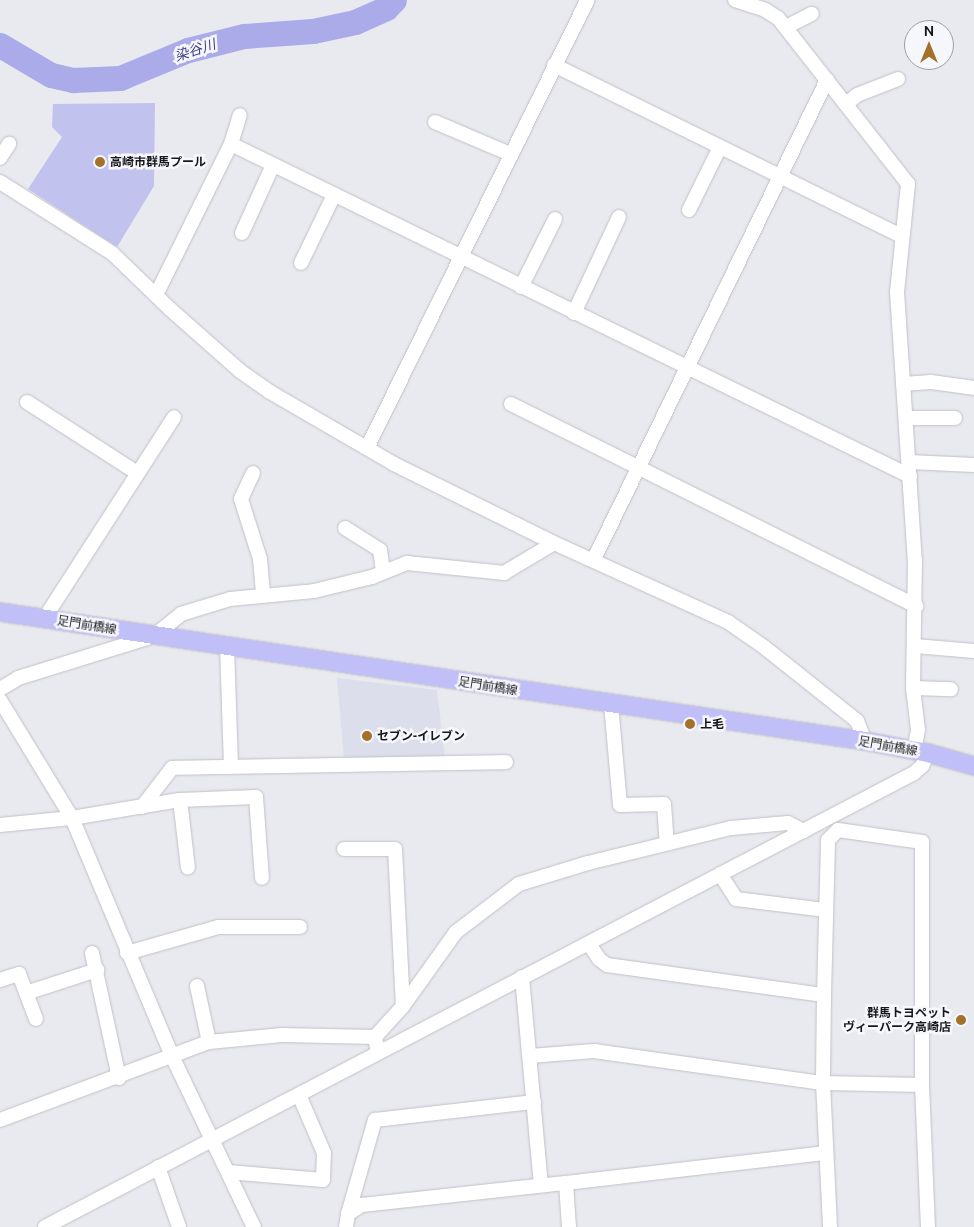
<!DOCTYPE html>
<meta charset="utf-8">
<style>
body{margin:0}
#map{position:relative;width:974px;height:1227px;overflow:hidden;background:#e9e9f0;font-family:Ubuntu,"Noto Sans JP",sans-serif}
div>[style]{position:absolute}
.built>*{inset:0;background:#dddeec}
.green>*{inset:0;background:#c1c2ee}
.river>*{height:25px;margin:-12.5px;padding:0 12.5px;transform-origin:12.5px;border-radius:12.5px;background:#ababea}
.roads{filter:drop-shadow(0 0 1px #c0c0c6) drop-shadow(0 0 1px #c0c0c6)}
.minor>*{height:14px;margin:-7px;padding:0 7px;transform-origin:7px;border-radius:7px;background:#fff}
.major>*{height:18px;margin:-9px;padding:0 9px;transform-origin:9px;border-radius:9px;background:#c1bff8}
.dots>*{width:14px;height:14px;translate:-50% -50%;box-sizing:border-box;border:2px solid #f6f7fd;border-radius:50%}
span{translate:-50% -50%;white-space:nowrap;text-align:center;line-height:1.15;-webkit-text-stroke:5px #f6f7fd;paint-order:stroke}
.poi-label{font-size:12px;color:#17171a;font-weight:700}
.left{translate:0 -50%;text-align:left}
.right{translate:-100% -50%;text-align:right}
.street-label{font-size:12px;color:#17171a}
.water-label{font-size:14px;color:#443d87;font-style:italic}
.north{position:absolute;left:904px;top:20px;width:50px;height:50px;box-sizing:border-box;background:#f6f7fd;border:1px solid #9d9da2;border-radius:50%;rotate:0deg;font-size:14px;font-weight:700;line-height:20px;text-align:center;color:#17171a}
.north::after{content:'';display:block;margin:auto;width:18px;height:22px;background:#a37128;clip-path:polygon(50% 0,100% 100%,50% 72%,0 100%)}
</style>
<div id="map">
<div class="built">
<i style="clip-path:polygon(337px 678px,437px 690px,445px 758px,344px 759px)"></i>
</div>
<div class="green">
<i style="clip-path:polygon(155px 103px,154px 186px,117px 247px,28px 189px,62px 137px,52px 127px,53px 104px)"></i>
</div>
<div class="river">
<i style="left:0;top:45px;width:59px;rotate:30.5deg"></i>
<i style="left:51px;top:75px;width:23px;rotate:13deg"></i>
<i style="left:73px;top:80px;width:47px;rotate:-2.4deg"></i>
<i style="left:120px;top:78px;width:74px;rotate:-22.4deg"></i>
<i style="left:188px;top:50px;width:58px;rotate:-14deg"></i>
<i style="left:244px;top:36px;width:69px;rotate:-4.1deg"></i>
<i style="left:313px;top:31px;width:43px;rotate:-12.1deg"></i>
<i style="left:355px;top:22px;width:34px;rotate:-24deg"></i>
<i style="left:386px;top:8px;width:11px;rotate:-45deg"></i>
</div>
<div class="roads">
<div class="minor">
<i style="left:735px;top:0;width:32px;rotate:18deg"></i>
<i style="left:765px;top:10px;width:15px;rotate:32deg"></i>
<i style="left:778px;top:18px;width:211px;rotate:51.9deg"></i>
<i style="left:908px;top:184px;width:109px;rotate:95.8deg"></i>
<i style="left:897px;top:292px;width:269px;rotate:86.2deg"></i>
<i style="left:915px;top:560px;width:128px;rotate:90.9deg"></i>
<i style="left:913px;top:688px;width:42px;rotate:83.2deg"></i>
<i style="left:918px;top:730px;width:20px;rotate:101deg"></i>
<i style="left:786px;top:27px;width:29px;rotate:-27deg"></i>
<i style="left:554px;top:65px;width:386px;rotate:26.2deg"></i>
<i style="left:846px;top:104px;width:14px;rotate:-39deg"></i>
<i style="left:857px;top:95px;width:44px;rotate:-21.3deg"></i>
<i style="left:435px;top:122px;width:82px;rotate:23.1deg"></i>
<i style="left:231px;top:144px;width:756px;rotate:26.06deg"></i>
<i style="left:0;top:158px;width:17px;rotate:-57deg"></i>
<i style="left:0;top:182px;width:133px;rotate:32.4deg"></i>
<i style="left:112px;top:253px;width:81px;rotate:44deg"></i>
<i style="left:170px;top:309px;width:94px;rotate:41.5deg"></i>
<i style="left:240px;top:371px;width:37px;rotate:35deg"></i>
<i style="left:270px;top:392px;width:143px;rotate:30.1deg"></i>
<i style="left:394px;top:464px;width:178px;rotate:26.3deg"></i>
<i style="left:554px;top:543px;width:191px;rotate:24.4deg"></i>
<i style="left:728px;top:622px;width:44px;rotate:34.8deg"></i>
<i style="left:764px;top:647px;width:119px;rotate:38.5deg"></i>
<i style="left:857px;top:721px;width:22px;rotate:68deg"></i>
<i style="left:689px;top:210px;width:70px;rotate:-63.8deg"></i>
<i style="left:242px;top:233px;width:75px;rotate:-65.5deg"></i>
<i style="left:301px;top:263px;width:76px;rotate:-64.1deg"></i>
<i style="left:521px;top:287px;width:76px;rotate:-63.4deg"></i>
<i style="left:156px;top:295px;width:169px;rotate:-63.6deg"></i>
<i style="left:231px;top:144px;width:30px;rotate:-73deg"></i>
<i style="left:574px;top:313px;width:106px;rotate:-64.9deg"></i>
<i style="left:903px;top:384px;width:28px;rotate:-4deg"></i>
<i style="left:931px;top:382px;width:43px;rotate:7.9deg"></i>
<i style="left:27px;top:402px;width:131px;rotate:32.8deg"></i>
<i style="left:511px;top:404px;width:453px;rotate:26.5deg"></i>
<i style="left:906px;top:418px;width:49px"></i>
<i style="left:367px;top:448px;width:499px;rotate:-63.8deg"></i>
<i style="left:909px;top:462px;width:65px;rotate:2.6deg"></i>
<i style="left:253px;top:473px;width:29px;rotate:115deg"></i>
<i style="left:241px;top:499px;width:63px;rotate:72.4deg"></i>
<i style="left:260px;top:559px;width:37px;rotate:85deg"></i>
<i style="left:345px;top:528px;width:41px;rotate:32.2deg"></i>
<i style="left:380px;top:550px;width:21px;rotate:82deg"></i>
<i style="left:594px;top:559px;width:533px;rotate:-64.06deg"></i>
<i style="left:44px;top:619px;width:240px;rotate:-57.2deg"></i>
<i style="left:227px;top:646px;width:118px;rotate:88.1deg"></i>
<i style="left:915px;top:646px;width:59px;rotate:4.8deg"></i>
<i style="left:913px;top:688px;width:38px;rotate:2deg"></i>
<i style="left:0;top:689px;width:21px;rotate:-31deg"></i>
<i style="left:18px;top:678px;width:142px;rotate:-17.2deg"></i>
<i style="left:154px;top:636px;width:35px;rotate:-39deg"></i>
<i style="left:181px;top:614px;width:51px;rotate:-17deg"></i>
<i style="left:230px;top:599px;width:84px;rotate:-5.4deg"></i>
<i style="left:314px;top:591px;width:60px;rotate:-13.6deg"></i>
<i style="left:372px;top:577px;width:38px;rotate:-22deg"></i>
<i style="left:407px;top:563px;width:98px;rotate:5.9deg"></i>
<i style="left:504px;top:573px;width:58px;rotate:-31deg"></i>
<i style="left:0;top:700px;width:138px;rotate:58.6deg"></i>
<i style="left:72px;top:818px;width:256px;rotate:67.2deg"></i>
<i style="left:171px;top:1054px;width:192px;rotate:64.4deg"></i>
<i style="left:611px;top:704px;width:101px;rotate:84.9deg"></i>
<i style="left:620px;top:805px;width:44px;rotate:-1.3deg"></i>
<i style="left:664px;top:804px;width:39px;rotate:86deg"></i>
<i style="left:180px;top:800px;width:68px;rotate:83.3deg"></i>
<i style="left:142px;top:807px;width:49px;rotate:-52.4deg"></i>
<i style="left:172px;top:768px;width:334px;rotate:-1deg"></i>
<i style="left:0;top:825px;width:72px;rotate:-5.6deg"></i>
<i style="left:72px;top:818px;width:109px;rotate:-9.5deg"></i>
<i style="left:180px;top:800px;width:76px;rotate:-2.3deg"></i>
<i style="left:256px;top:797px;width:81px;rotate:85.8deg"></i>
<i style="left:344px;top:849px;width:51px"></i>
<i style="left:395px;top:849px;width:157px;rotate:87.1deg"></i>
<i style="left:720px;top:874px;width:30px;rotate:57deg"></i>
<i style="left:736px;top:899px;width:91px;rotate:7deg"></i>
<i style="left:589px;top:944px;width:18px;rotate:56deg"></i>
<i style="left:599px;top:959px;width:10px;rotate:37deg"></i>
<i style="left:607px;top:965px;width:219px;rotate:7.9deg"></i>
<i style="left:824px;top:995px;width:88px;rotate:90.7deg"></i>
<i style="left:823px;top:1083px;width:144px;rotate:87.2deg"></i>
<i style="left:92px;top:953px;width:128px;rotate:77.8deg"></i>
<i style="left:127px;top:953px;width:95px;rotate:-15.9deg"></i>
<i style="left:218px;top:927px;width:82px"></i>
<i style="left:522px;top:977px;width:209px;rotate:84.8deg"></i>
<i style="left:0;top:980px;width:20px;rotate:-18deg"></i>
<i style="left:19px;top:974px;width:48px;rotate:69.3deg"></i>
<i style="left:197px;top:986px;width:57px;rotate:77.9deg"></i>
<i style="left:26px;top:993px;width:75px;rotate:-17.9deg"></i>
<i style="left:824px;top:995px;width:155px;rotate:-88.5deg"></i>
<i style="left:828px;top:840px;width:14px;rotate:-45deg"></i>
<i style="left:838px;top:830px;width:85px;rotate:8.1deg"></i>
<i style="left:922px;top:842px;width:243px;rotate:90deg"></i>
<i style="left:922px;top:1085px;width:142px;rotate:87.6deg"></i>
<i style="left:378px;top:1053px;width:16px;rotate:-101deg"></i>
<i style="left:375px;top:1037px;width:42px;rotate:-47.9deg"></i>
<i style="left:403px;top:1006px;width:91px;rotate:-54.4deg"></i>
<i style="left:456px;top:932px;width:79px;rotate:-37.3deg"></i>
<i style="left:519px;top:884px;width:72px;rotate:-16.9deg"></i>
<i style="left:588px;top:863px;width:147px;rotate:-13.8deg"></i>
<i style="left:731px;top:828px;width:57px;rotate:-5deg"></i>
<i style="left:788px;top:823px;width:18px;rotate:27deg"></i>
<i style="left:530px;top:1056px;width:64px;rotate:-4.5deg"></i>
<i style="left:594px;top:1051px;width:231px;rotate:8deg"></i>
<i style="left:823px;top:1083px;width:99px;rotate:1.2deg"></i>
<i style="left:0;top:1120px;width:223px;rotate:-20.5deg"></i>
<i style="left:209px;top:1042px;width:73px;rotate:-5.5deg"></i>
<i style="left:282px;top:1035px;width:93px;rotate:1.2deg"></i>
<i style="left:158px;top:1167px;width:64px;rotate:70.7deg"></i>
<i style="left:228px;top:1172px;width:95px;rotate:4.8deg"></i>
<i style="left:323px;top:1180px;width:27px;rotate:-88deg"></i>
<i style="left:324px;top:1153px;width:63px;rotate:-113.3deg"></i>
<i style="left:348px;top:1214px;width:98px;rotate:-74deg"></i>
<i style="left:375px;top:1120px;width:160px;rotate:-6.5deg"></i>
<i style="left:45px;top:1227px;width:980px;rotate:-27.58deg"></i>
<i style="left:914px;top:773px;width:11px;rotate:-41deg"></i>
<i style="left:922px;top:766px;width:14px;rotate:-65deg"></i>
<i style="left:346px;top:1227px;width:13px;rotate:-81deg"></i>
<i style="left:348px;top:1214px;width:17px;rotate:-33deg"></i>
<i style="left:362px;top:1205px;width:205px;rotate:-6.2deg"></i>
<i style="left:569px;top:1227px;width:44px;rotate:-93.9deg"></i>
<i style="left:566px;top:1183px;width:262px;rotate:-6.6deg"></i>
</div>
<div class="major">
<i style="left:0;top:612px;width:875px;rotate:8.48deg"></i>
<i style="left:865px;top:741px;width:64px;rotate:10.8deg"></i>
<i style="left:928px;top:753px;width:48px;rotate:15.8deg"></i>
</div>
</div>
<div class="dots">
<i style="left:100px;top:162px;background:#a37128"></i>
<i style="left:690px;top:724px;background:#a37128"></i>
<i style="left:367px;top:736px;background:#a37128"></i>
<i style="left:961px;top:1020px;background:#a37128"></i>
</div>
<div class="poi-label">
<span class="left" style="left:110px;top:162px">高崎市群馬プール</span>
<span class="left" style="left:700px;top:724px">上毛</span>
<span class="left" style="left:377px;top:736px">セブン-イレブン</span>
<span class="right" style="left:951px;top:1020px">群馬トヨペット<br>ヴィーパーク高崎店</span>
</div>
<div class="street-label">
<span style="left:87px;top:625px;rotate:9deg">足門前橋線</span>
<span style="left:488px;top:686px;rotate:9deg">足門前橋線</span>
<span style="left:888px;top:746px;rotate:10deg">足門前橋線</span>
</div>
<div class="water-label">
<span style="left:195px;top:50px;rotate:-18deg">染谷川</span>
</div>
<div class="north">N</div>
</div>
